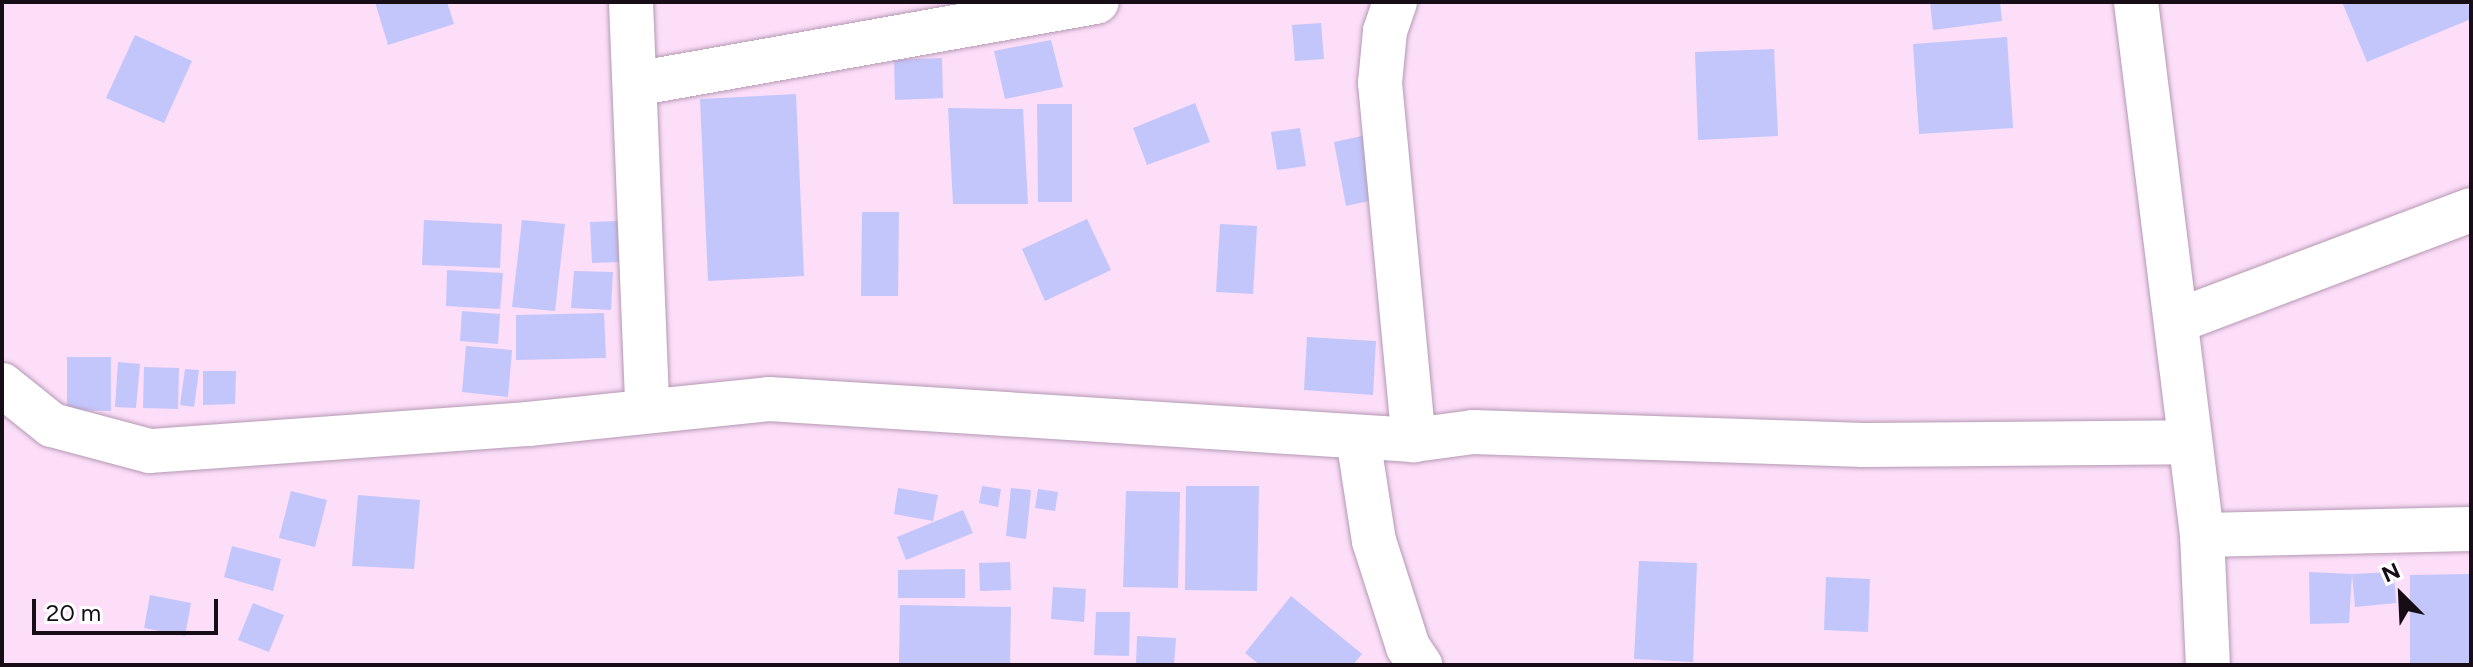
<!DOCTYPE html>
<style>
body{margin:0}
#map{position:relative;width:2473px;height:667px;overflow:hidden;background:#fcdef9;font-family:Figtree,sans-serif}
div>[style]{position:absolute}
.building>*{inset:0;background:#c3c6fb}
.roads{filter:drop-shadow(0 0 2px #b599b3) drop-shadow(0 0 2px #b599b3)}
.minor>*{height:44px;margin:-22px;padding:0 22px;transform-origin:22px;border-radius:22px;background:#fff}
span{translate:-50% -50%;white-space:nowrap;text-align:center;line-height:1.15;-webkit-text-stroke:6px #fff;paint-order:stroke}
.frame{position:absolute;inset:0;border:4px solid #170d17;pointer-events:none}
.north{position:absolute;left:2361px;top:555px;width:80px;height:80px;-webkit-text-stroke:6px #fff;paint-order:stroke;rotate:336deg;font-size:22px;font-weight:700;line-height:32px;text-align:center;color:#170d17}
.north::after{content:'';display:block;margin:auto;width:28px;height:36px;background:#170d17;clip-path:polygon(50% 0,100% 100%,50% 72%,0 100%)}
.scale{position:absolute;left:32px;top:599px;width:186px;height:36px;box-sizing:border-box;border:4px solid #170d17;border-top:0;padding-left:10px;font-size:24px;line-height:28px;white-space:nowrap;color:#170d17;-webkit-text-stroke:6px #fff;paint-order:stroke}
</style>
<div id="map">
<div class="building">
<i style="clip-path:polygon(375px 2px,447px 2px,454px 24px,388px 45px)"></i>
<i style="clip-path:polygon(1930px 2px,2000px 2px,2002px 21px,1933px 30px)"></i>
<i style="clip-path:polygon(2342px 2px,2468px 2px,2471px 19px,2367px 62px)"></i>
<i style="clip-path:polygon(1321px 23px,1324px 59px,1295px 61px,1292px 25px)"></i>
<i style="clip-path:polygon(135px 35px,192px 61px,164px 123px,106px 98px)"></i>
<i style="clip-path:polygon(2007px 37px,2013px 128px,1919px 134px,1913px 44px)"></i>
<i style="clip-path:polygon(1051px 40px,1063px 87px,1005px 99px,994px 51px)"></i>
<i style="clip-path:polygon(1774px 49px,1778px 136px,1698px 140px,1695px 52px)"></i>
<i style="clip-path:polygon(942px 58px,943px 98px,895px 100px,894px 60px)"></i>
<i style="clip-path:polygon(796px 94px,804px 276px,708px 281px,700px 99px)"></i>
<i style="clip-path:polygon(1195px 103px,1210px 142px,1147px 165px,1133px 128px)"></i>
<i style="clip-path:polygon(1037px 104px,1072px 104px,1072px 202px,1038px 202px)"></i>
<i style="clip-path:polygon(948px 108px,1023px 109px,1028px 204px,953px 204px)"></i>
<i style="clip-path:polygon(1300px 128px,1306px 166px,1277px 170px,1271px 132px)"></i>
<i style="clip-path:polygon(1367px 135px,1378px 199px,1346px 206px,1334px 142px)"></i>
<i style="clip-path:polygon(862px 212px,899px 212px,898px 296px,861px 296px)"></i>
<i style="clip-path:polygon(1087px 219px,1111px 270px,1045px 301px,1022px 249px)"></i>
<i style="clip-path:polygon(424px 220px,502px 224px,500px 268px,422px 265px)"></i>
<i style="clip-path:polygon(522px 220px,565px 224px,555px 311px,512px 307px)"></i>
<i style="clip-path:polygon(618px 221px,619px 262px,592px 263px,590px 222px)"></i>
<i style="clip-path:polygon(1220px 224px,1257px 226px,1253px 294px,1216px 292px)"></i>
<i style="clip-path:polygon(447px 270px,503px 273px,500px 309px,446px 306px)"></i>
<i style="clip-path:polygon(574px 271px,613px 272px,611px 310px,571px 308px)"></i>
<i style="clip-path:polygon(462px 311px,500px 314px,498px 344px,460px 341px)"></i>
<i style="clip-path:polygon(604px 313px,606px 358px,516px 360px,516px 315px)"></i>
<i style="clip-path:polygon(1307px 337px,1376px 341px,1373px 395px,1304px 390px)"></i>
<i style="clip-path:polygon(466px 346px,512px 350px,508px 397px,462px 392px)"></i>
<i style="clip-path:polygon(67px 357px,111px 357px,111px 411px,67px 410px)"></i>
<i style="clip-path:polygon(118px 362px,140px 364px,136px 408px,115px 407px)"></i>
<i style="clip-path:polygon(144px 367px,179px 368px,178px 409px,143px 408px)"></i>
<i style="clip-path:polygon(185px 369px,199px 370px,194px 407px,180px 405px)"></i>
<i style="clip-path:polygon(203px 371px,236px 371px,235px 404px,203px 405px)"></i>
<i style="clip-path:polygon(982px 486px,1001px 489px,998px 507px,979px 503px)"></i>
<i style="clip-path:polygon(1186px 486px,1259px 486px,1257px 591px,1185px 590px)"></i>
<i style="clip-path:polygon(898px 488px,938px 495px,933px 521px,894px 514px)"></i>
<i style="clip-path:polygon(1011px 488px,1031px 490px,1026px 539px,1006px 536px)"></i>
<i style="clip-path:polygon(1038px 489px,1058px 492px,1055px 511px,1035px 508px)"></i>
<i style="clip-path:polygon(291px 491px,327px 500px,315px 547px,279px 538px)"></i>
<i style="clip-path:polygon(1126px 491px,1180px 492px,1178px 588px,1123px 587px)"></i>
<i style="clip-path:polygon(358px 495px,420px 500px,414px 569px,352px 566px)"></i>
<i style="clip-path:polygon(963px 510px,973px 533px,906px 560px,897px 537px)"></i>
<i style="clip-path:polygon(232px 546px,281px 559px,273px 591px,224px 577px)"></i>
<i style="clip-path:polygon(1639px 561px,1697px 563px,1693px 662px,1634px 659px)"></i>
<i style="clip-path:polygon(1010px 562px,1011px 590px,980px 591px,979px 563px)"></i>
<i style="clip-path:polygon(965px 569px,965px 598px,898px 598px,898px 570px)"></i>
<i style="clip-path:polygon(2309px 572px,2352px 574px,2349px 623px,2310px 624px)"></i>
<i style="clip-path:polygon(2394px 572px,2396px 603px,2355px 607px,2352px 574px)"></i>
<i style="clip-path:polygon(2471px 574px,2471px 665px,2410px 665px,2410px 575px)"></i>
<i style="clip-path:polygon(1826px 577px,1870px 579px,1868px 632px,1824px 630px)"></i>
<i style="clip-path:polygon(1053px 587px,1086px 589px,1084px 622px,1051px 619px)"></i>
<i style="clip-path:polygon(150px 595px,191px 603px,185px 636px,144px 628px)"></i>
<i style="clip-path:polygon(1291px 596px,1362px 654px,1353px 665px,1260px 665px,1245px 653px)"></i>
<i style="clip-path:polygon(253px 603px,284px 615px,269px 652px,238px 640px)"></i>
<i style="clip-path:polygon(900px 605px,1011px 607px,1010px 665px,899px 664px)"></i>
<i style="clip-path:polygon(1096px 612px,1130px 612px,1129px 656px,1094px 655px)"></i>
<i style="clip-path:polygon(1137px 636px,1176px 638px,1174px 665px,1136px 665px)"></i>
</div>
<div class="roads">
<div class="minor">
<i style="left:631px;top:2px;width:407px;rotate:87.7deg"></i>
<i style="left:1395px;top:2px;width:31px;rotate:109deg"></i>
<i style="left:1385px;top:31px;width:52px;rotate:95.5deg"></i>
<i style="left:1380px;top:83px;width:359px;rotate:84.6deg"></i>
<i style="left:2136px;top:2px;width:537px;rotate:82.94deg"></i>
<i style="left:2202px;top:535px;width:130px;rotate:87.4deg"></i>
<i style="left:635px;top:84px;width:469px;rotate:-10.1deg"></i>
<i style="left:2177px;top:321px;width:314px;rotate:-20.7deg"></i>
<i style="left:2px;top:385px;width:64px;rotate:38.7deg"></i>
<i style="left:52px;top:425px;width:101px;rotate:14.9deg"></i>
<i style="left:150px;top:451px;width:379px;rotate:-4.1deg"></i>
<i style="left:528px;top:424px;width:242px;rotate:-5.9deg"></i>
<i style="left:769px;top:399px;width:646px;rotate:3.64deg"></i>
<i style="left:1414px;top:440px;width:60px;rotate:-7.7deg"></i>
<i style="left:1473px;top:432px;width:391px;rotate:1.9deg"></i>
<i style="left:1864px;top:445px;width:324px;rotate:-0.5deg"></i>
<i style="left:1358px;top:438px;width:104px;rotate:81.2deg"></i>
<i style="left:1374px;top:541px;width:111px;rotate:72.2deg"></i>
<i style="left:1408px;top:647px;width:22px;rotate:56deg"></i>
<i style="left:2202px;top:535px;width:269px;rotate:-1.3deg"></i>
</div>
</div>
<div class="frame"></div>
<div class="north">N</div>
<div class="scale">20 m</div>
</div>
